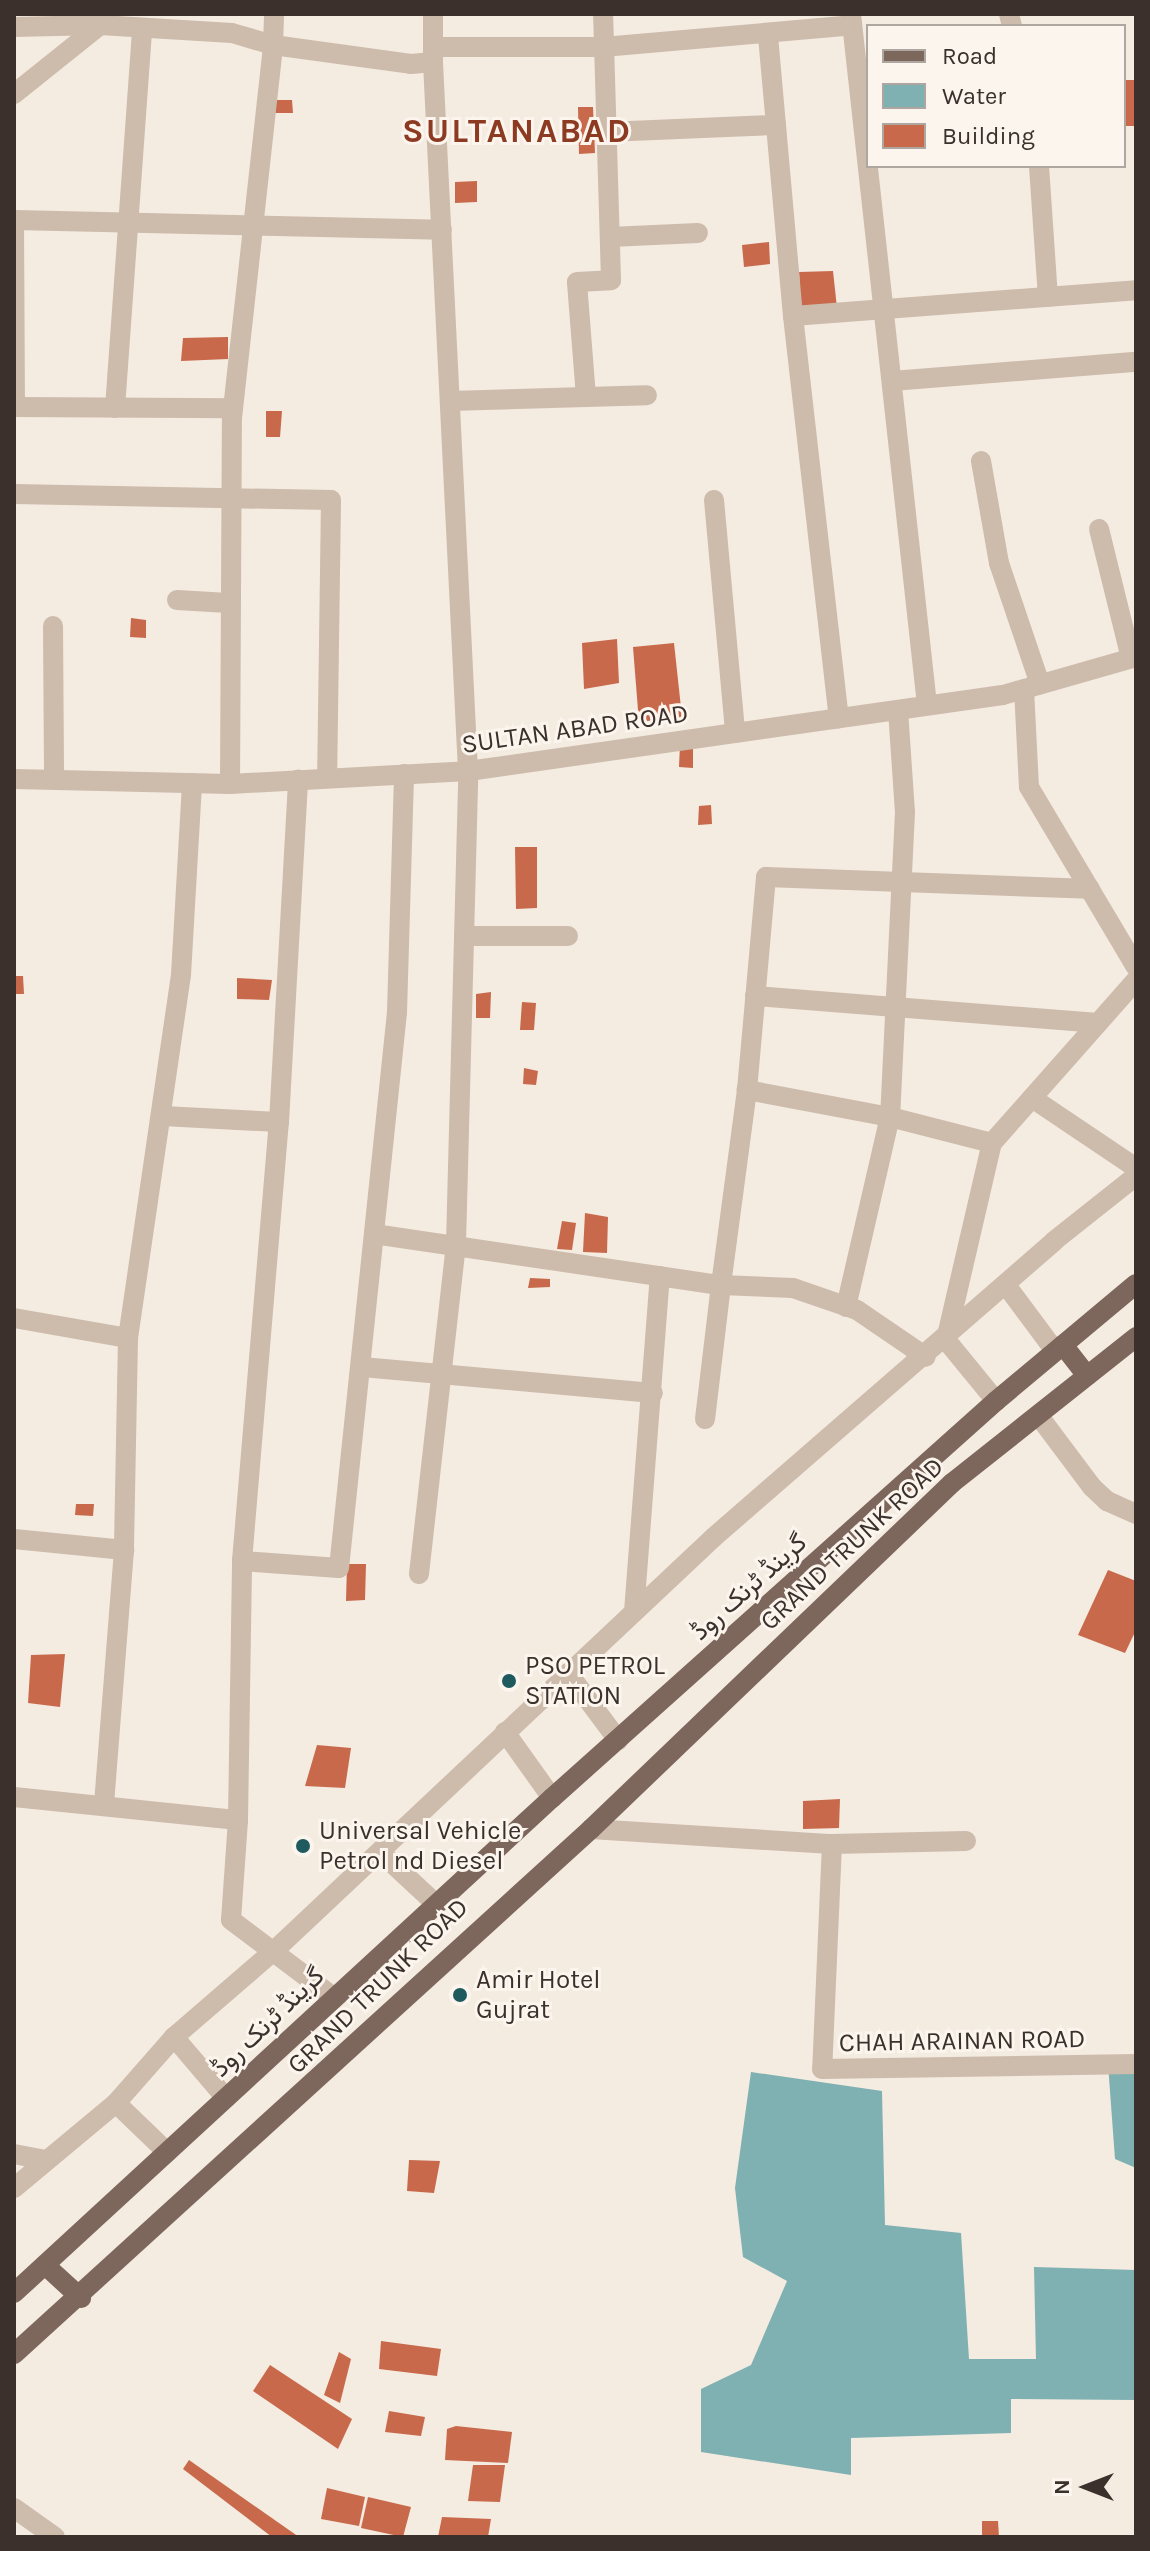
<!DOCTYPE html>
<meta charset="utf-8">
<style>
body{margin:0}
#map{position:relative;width:1150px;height:2551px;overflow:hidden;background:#f4ebe1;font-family:Karla,Vazirmatn,sans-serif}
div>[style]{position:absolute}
.water>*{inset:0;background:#7fb0b2}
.building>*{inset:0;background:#c8694b}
.minor>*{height:20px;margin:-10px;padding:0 10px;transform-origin:10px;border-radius:10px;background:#cdbbac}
.tertiary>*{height:20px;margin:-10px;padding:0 10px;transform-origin:10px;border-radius:10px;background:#cdbbac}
.primary>*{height:20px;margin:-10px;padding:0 10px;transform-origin:10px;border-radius:10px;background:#7d675c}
.dots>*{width:22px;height:22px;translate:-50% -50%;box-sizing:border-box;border:4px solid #fbf5ee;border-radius:50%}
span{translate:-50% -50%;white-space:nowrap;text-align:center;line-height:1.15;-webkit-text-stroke:6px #fbf5ee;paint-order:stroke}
.street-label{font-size:26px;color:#3b302b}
.poi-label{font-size:26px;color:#3b302b}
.left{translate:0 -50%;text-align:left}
.district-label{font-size:34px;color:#8c3b22;font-weight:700;letter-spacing:2px}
.frame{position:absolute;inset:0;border:16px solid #3b302b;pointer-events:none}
.legend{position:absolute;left:866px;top:24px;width:260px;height:144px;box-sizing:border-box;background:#fbf5ee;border:2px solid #aea6a0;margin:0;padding:10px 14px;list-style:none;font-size:24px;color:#3b302b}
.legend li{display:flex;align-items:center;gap:16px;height:40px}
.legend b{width:40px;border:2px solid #aea6a0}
.north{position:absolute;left:1046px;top:2447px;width:80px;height:80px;-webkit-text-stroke:6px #fbf5ee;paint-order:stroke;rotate:270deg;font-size:22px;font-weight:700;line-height:32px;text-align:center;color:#3b302b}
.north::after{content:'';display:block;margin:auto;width:28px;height:36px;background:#3b302b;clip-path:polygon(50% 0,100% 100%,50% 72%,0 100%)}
</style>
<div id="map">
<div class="water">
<i style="clip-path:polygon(1108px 2064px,1136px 2064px,1136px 2168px,1115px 2159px)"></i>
<i style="clip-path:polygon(751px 2072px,882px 2091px,885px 2225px,961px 2233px,969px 2359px,1036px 2359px,1034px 2267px,1136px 2270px,1136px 2400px,1011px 2399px,1011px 2433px,851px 2438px,851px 2475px,701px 2452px,701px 2389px,751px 2365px,787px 2281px,743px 2257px,735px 2188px)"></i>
</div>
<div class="building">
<i style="clip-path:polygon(1124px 80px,1136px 80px,1136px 126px,1124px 126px)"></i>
<i style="clip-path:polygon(276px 100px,292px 100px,293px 113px,274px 113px)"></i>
<i style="clip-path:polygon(578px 107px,593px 107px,595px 153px,579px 154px)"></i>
<i style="clip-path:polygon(477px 181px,477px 202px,455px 203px,455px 182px)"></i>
<i style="clip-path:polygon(769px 242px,770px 264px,744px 267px,742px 245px)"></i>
<i style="clip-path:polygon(833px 271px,837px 308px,801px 307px,799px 272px)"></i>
<i style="clip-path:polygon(228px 337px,228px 359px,181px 361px,183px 338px)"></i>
<i style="clip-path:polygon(266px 411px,282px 411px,280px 437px,266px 437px)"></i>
<i style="clip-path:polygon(131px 618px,146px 620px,146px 638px,130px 637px)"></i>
<i style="clip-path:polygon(617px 639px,619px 683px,584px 689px,582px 643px)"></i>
<i style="clip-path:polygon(674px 643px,682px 717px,647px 721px,638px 710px,633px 647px)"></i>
<i style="clip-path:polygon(680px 745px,693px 745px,693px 768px,679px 767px)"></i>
<i style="clip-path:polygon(711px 805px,712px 824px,698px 825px,699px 806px)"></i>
<i style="clip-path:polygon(515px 847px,537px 847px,537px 908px,516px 909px)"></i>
<i style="clip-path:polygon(14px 976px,23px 976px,24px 994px,14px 994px)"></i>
<i style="clip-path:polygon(237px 978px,272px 980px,269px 1000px,237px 999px)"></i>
<i style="clip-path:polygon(491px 992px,490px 1018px,476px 1018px,476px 994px)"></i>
<i style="clip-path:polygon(522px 1002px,536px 1003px,534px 1030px,520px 1030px)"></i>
<i style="clip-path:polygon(524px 1068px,538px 1071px,536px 1085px,523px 1084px)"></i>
<i style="clip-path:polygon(585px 1213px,608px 1217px,607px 1253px,583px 1252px)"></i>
<i style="clip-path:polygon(562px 1221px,576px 1223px,572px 1250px,557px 1249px)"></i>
<i style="clip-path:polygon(530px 1278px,550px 1279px,550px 1287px,528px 1288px)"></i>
<i style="clip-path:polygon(76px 1504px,94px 1504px,93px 1516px,75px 1515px)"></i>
<i style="clip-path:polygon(347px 1564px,366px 1564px,365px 1600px,346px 1601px)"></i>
<i style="clip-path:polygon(1108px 1570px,1136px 1581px,1136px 1630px,1125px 1653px,1078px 1635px)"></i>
<i style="clip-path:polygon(65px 1654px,60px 1707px,28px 1703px,31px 1655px)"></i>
<i style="clip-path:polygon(317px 1745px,351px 1748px,345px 1788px,305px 1786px)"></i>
<i style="clip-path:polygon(840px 1799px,839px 1828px,803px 1829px,803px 1801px)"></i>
<i style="clip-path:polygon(409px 2160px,440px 2161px,434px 2193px,407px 2191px)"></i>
<i style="clip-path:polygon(381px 2341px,441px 2349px,437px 2376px,379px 2369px)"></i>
<i style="clip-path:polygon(339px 2352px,351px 2359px,340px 2403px,324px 2395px)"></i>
<i style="clip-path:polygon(270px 2365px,352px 2419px,338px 2449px,253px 2391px)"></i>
<i style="clip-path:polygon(389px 2411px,425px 2417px,421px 2436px,385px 2432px)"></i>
<i style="clip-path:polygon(456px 2426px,512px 2432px,508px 2463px,445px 2460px,447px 2429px)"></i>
<i style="clip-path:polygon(189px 2460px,299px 2537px,272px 2537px,183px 2469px)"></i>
<i style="clip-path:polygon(473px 2465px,505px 2465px,500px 2502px,468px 2501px)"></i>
<i style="clip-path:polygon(327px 2488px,365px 2497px,359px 2526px,321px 2519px)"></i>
<i style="clip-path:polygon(368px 2497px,411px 2507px,403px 2537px,361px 2528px)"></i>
<i style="clip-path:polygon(442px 2517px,491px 2519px,488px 2537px,438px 2537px)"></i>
<i style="clip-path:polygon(982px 2521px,998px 2521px,999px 2537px,982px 2537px)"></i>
</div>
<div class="minor">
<i style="left:433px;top:14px;width:33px;rotate:90deg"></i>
<i style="left:851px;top:14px;width:695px;rotate:83.72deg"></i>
<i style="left:1009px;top:14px;width:12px;rotate:76deg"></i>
<i style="left:14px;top:27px;width:84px;rotate:-1.4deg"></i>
<i style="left:768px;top:36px;width:281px;rotate:84.9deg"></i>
<i style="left:793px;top:316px;width:344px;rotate:-4.3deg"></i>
<i style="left:14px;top:94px;width:110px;rotate:-38.7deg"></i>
<i style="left:100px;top:25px;width:132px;rotate:3.5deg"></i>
<i style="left:232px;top:33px;width:43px;rotate:16.3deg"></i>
<i style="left:273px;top:45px;width:31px;rotate:-88deg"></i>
<i style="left:606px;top:132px;width:170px;rotate:-2.4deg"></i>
<i style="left:1039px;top:166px;width:131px;rotate:86.1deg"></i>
<i style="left:14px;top:220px;width:428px;rotate:1.3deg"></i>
<i style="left:14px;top:220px;width:187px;rotate:89.7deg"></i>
<i style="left:15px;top:407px;width:218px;rotate:0.3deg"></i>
<i style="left:610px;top:237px;width:88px;rotate:-2.6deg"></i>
<i style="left:793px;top:316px;width:405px;rotate:83.5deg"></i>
<i style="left:892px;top:381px;width:245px;rotate:-4.5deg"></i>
<i style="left:586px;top:397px;width:115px;rotate:-94.5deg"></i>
<i style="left:577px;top:282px;width:34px;rotate:-3deg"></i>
<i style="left:611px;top:280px;width:266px;rotate:-91.7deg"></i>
<i style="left:450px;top:401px;width:197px;rotate:-1.7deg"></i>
<i style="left:115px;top:408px;width:381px;rotate:-85.9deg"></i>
<i style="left:981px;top:461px;width:104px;rotate:80deg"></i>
<i style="left:999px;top:563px;width:128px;rotate:71.3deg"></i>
<i style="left:14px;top:494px;width:317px;rotate:1.1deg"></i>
<i style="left:331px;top:500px;width:278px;rotate:90.8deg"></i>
<i style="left:714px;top:500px;width:234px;rotate:84.8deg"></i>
<i style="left:1099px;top:529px;width:133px;rotate:76.1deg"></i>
<i style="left:177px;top:600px;width:51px;rotate:3.4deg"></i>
<i style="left:53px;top:626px;width:153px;rotate:89.6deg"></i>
<i style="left:1024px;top:689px;width:98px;rotate:87.1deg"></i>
<i style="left:1029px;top:787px;width:209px;rotate:59.3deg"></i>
<i style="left:898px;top:710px;width:102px;rotate:86.1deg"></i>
<i style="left:905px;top:812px;width:305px;rotate:92.8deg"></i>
<i style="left:890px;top:1117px;width:146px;rotate:-169.3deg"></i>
<i style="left:747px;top:1090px;width:197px;rotate:97.6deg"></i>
<i style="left:721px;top:1285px;width:72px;rotate:2.4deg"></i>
<i style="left:793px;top:1288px;width:68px;rotate:19deg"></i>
<i style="left:857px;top:1310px;width:83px;rotate:34.3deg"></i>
<i style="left:230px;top:784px;width:366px;rotate:-89.7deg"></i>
<i style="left:232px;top:418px;width:375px;rotate:-83.7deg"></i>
<i style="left:273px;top:45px;width:139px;rotate:7.8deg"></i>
<i style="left:411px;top:64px;width:22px;rotate:-5deg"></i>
<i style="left:433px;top:62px;width:15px;rotate:-90deg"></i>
<i style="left:433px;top:47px;width:170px"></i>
<i style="left:603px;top:47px;width:250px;rotate:-5deg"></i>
<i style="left:464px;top:936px;width:104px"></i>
<i style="left:755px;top:996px;width:344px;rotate:4.5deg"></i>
<i style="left:747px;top:1090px;width:214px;rotate:-84.9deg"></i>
<i style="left:766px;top:877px;width:324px;rotate:2.1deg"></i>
<i style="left:1032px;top:1098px;width:125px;rotate:33.9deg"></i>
<i style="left:163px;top:1116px;width:116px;rotate:3deg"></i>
<i style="left:374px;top:1234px;width:351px;rotate:8.4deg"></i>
<i style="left:721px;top:1285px;width:135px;rotate:96.8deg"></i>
<i style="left:1006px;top:1285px;width:82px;rotate:53.4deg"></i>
<i style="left:846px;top:1307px;width:195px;rotate:-77deg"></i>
<i style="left:890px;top:1117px;width:105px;rotate:14.3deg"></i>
<i style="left:14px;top:1318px;width:116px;rotate:10deg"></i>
<i style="left:128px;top:1338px;width:212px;rotate:91.1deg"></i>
<i style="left:128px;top:1338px;width:367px;rotate:-81.7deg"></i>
<i style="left:181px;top:975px;width:192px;rotate:-86.7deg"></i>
<i style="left:362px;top:1367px;width:292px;rotate:5.1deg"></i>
<i style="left:996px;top:1401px;width:79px;rotate:-129.3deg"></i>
<i style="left:946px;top:1340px;width:202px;rotate:-76.9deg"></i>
<i style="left:992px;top:1143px;width:217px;rotate:-48.5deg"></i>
<i style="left:1038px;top:1415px;width:90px;rotate:53.1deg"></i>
<i style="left:1092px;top:1487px;width:21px;rotate:43deg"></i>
<i style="left:1107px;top:1501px;width:32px;rotate:24deg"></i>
<i style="left:14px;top:1539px;width:111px;rotate:5.7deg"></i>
<i style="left:124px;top:1550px;width:256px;rotate:94.5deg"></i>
<i style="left:242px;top:1561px;width:441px;rotate:-85.2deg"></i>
<i style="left:279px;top:1122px;width:343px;rotate:-86.8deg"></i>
<i style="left:419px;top:1574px;width:332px;rotate:-83.6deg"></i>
<i style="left:456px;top:1244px;width:473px;rotate:-88.5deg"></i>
<i style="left:468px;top:771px;width:710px;rotate:-92.83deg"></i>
<i style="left:634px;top:1612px;width:337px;rotate:-85.6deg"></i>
<i style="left:568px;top:1673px;width:84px;rotate:53.3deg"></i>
<i style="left:505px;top:1732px;width:81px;rotate:54.5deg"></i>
<i style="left:14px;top:1797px;width:225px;rotate:5.9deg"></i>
<i style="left:238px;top:1820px;width:100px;rotate:94deg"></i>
<i style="left:231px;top:1920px;width:126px;rotate:37deg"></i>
<i style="left:238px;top:1820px;width:259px;rotate:-89.1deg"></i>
<i style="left:242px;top:1561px;width:97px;rotate:4.1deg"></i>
<i style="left:339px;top:1568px;width:559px;rotate:-84.04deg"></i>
<i style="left:397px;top:1012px;width:238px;rotate:-88.3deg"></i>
<i style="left:591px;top:1829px;width:241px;rotate:3.6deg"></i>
<i style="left:832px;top:1844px;width:134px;rotate:-1.3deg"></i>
<i style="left:832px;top:1844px;width:225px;rotate:92.5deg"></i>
<i style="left:822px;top:2069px;width:314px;rotate:-0.9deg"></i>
<i style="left:380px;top:1852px;width:76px;rotate:42.9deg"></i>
<i style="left:174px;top:2037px;width:80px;rotate:49.6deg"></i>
<i style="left:116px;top:2103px;width:71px;rotate:43.9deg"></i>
<i style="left:14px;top:2154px;width:31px;rotate:11deg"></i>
<i style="left:14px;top:2188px;width:133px;rotate:-39.8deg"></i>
<i style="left:116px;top:2103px;width:88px;rotate:-48.7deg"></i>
<i style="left:174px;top:2037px;width:135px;rotate:-40.8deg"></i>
<i style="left:276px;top:1949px;width:601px;rotate:-43.25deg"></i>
<i style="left:714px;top:1537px;width:451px;rotate:-41deg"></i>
<i style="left:1054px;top:1241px;width:105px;rotate:-38.4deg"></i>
</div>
<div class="tertiary">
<i style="left:14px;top:779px;width:216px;rotate:1.3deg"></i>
<i style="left:230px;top:784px;width:238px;rotate:-3.1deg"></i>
<i style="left:468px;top:771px;width:540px;rotate:-8.09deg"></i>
<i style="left:1003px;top:695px;width:138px;rotate:-15.9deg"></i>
<i style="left:14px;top:2508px;width:50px;rotate:35.3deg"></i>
</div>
<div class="primary">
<i style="left:1063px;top:1345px;width:39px;rotate:52deg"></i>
<i style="left:45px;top:2265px;width:49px;rotate:42.5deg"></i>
<i style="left:14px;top:2293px;width:731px;rotate:-42.62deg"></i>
<i style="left:552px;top:1798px;width:596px;rotate:-41.8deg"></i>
<i style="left:996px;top:1401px;width:182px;rotate:-39.9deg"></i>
<i style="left:14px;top:2354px;width:780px;rotate:-42.3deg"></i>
<i style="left:591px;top:1829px;width:500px;rotate:-43.78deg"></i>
<i style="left:952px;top:1483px;width:235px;rotate:-38.4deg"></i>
</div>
<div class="dots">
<i style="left:509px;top:1681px;background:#1f5a5e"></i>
<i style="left:303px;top:1846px;background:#1f5a5e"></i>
<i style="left:460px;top:1995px;background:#1f5a5e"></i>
</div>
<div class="street-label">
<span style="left:575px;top:729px;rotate:-8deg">SULTAN ABAD ROAD</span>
<span style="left:852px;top:1544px;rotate:-43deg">GRAND TRUNK ROAD</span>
<span style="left:749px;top:1587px;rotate:-42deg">گرینڈ ٹرنک روڈ</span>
<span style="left:378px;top:1986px;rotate:-44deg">GRAND TRUNK ROAD</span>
<span style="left:268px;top:2022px;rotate:-44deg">گرینڈ ٹرنک روڈ</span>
<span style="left:962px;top:2041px;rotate:-1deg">CHAH ARAINAN ROAD</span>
</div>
<div class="poi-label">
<span class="left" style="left:525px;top:1681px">PSO PETROL<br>STATION</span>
<span class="left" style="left:319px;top:1846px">Universal Vehicle<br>Petrol nd Diesel</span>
<span class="left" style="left:476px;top:1995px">Amir Hotel<br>Gujrat</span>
</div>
<div class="district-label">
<span style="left:517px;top:132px">SULTANABAD</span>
</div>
<div class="frame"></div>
<ul class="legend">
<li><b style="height:10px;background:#7d675c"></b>Road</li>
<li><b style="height:22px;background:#7fb0b2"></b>Water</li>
<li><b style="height:22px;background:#c8694b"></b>Building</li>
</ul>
<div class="north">N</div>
</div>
